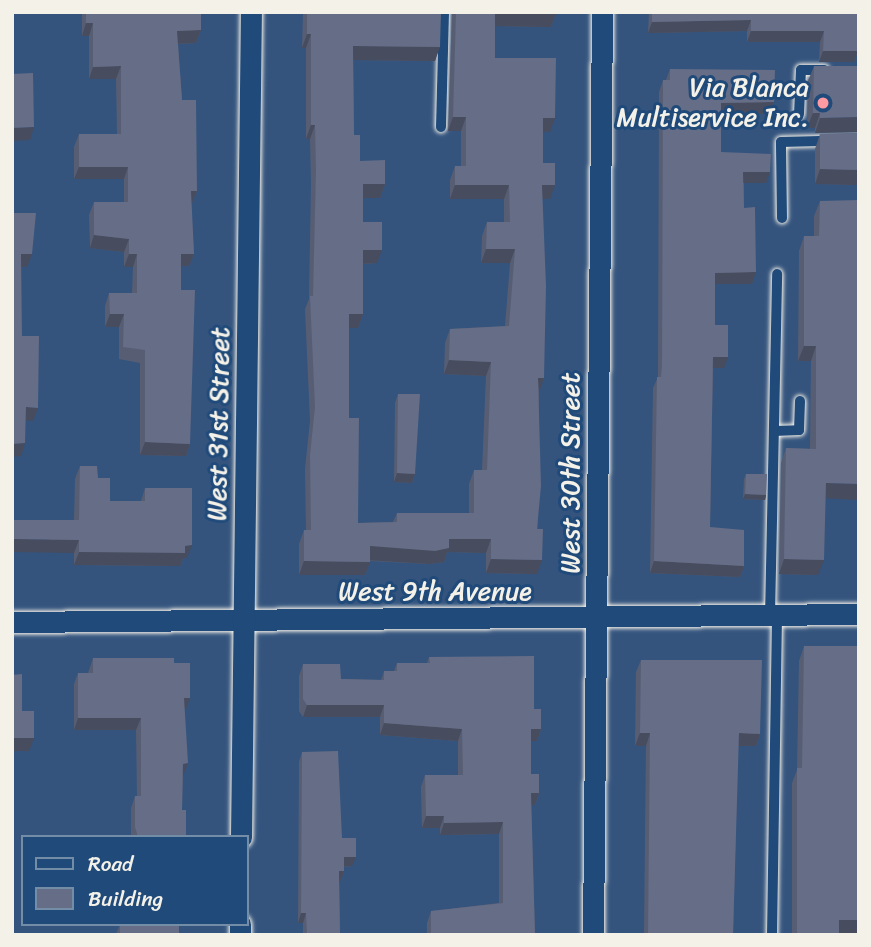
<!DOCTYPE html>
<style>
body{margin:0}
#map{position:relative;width:871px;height:947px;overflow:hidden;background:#34547e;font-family:Sriracha,sans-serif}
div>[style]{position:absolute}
.roads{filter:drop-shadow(0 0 2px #f4f1e8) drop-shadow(0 0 2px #f4f1e8)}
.service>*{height:10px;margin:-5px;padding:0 5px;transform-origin:5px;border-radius:5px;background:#1f4a7a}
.minor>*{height:21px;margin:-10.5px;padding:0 10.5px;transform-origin:10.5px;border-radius:10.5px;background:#1f4a7a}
.wall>*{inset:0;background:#575e74}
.shaded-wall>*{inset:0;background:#474c5e}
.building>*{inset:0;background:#656d87}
.dots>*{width:19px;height:19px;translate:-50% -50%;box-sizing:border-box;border:4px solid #1f4a7a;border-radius:50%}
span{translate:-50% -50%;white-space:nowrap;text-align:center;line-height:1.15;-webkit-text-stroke:6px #1f4a7a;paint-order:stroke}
.poi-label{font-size:26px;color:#f4f1e8}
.right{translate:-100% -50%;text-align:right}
.street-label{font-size:26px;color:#f4f1e8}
.frame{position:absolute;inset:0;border:14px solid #f4f1e8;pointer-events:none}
.legend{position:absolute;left:21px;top:835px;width:228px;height:91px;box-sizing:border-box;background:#1f4a7a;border:2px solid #748da6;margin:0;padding:9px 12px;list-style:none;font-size:21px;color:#f4f1e8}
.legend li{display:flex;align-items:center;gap:14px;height:35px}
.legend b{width:35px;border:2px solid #748da6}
</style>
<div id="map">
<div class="roads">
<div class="service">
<i style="left:799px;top:114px;width:44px;rotate:-87.4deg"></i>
<i style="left:801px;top:70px;width:23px"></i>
<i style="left:441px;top:127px;width:115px;rotate:-88.5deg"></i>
<i style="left:782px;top:218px;width:76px;rotate:-90.8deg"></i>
<i style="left:781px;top:142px;width:78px;rotate:-1.5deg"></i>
<i style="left:774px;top:431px;width:25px;rotate:-2deg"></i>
<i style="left:799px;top:430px;width:29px;rotate:-88deg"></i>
<i style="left:770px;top:616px;width:342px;rotate:-88.8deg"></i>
<i style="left:772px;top:935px;width:319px;rotate:-89.1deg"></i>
</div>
<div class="minor">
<i style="left:12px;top:622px;width:847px;rotate:-0.54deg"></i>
<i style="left:241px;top:837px;width:825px;rotate:-89.31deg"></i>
<i style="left:240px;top:935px;width:11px;rotate:-90deg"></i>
<i style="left:593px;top:935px;width:923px;rotate:-89.44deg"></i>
</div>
</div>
<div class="wall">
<i style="clip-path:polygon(82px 12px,201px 12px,201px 30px,196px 43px,178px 44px,182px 100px,197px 191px,192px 203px,191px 203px,194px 254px,189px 266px,181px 266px,181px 290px,190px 444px,186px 456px,140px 455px,140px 363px,119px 359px,119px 327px,105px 327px,105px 306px,109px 293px,132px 293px,133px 267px,124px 267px,124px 252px,90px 248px,89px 215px,94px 202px,124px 202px,124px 179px,74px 179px,74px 147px,79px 134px,117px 134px,116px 79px,89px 79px,89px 36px,82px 36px)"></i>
<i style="clip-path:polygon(303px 12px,441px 12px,435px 61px,353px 60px,354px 135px,360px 161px,385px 184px,380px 198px,363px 198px,363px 222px,377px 263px,363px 264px,363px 314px,358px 328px,349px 328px,349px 418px,358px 523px,393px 522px,397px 513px,469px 513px,469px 484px,474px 470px,482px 470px,486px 376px,444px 374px,445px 343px,450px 329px,505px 326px,510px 263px,481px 263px,482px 236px,487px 222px,504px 222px,504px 199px,450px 199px,450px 180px,455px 166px,461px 166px,461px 131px,448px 131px,452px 12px,556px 12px,551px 27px,495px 26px,495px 58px,550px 132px,543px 132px,543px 163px,550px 199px,542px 199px,544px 378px,539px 391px,537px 574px,486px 573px,486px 553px,447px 552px,444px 562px,430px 564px,370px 561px,365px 575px,299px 575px,299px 544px,304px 530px,306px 530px,305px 469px,310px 421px,305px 309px,309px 299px,311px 184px,310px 139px,306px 139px,306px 48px,302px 48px)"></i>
<i style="clip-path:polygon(649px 12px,859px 12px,858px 51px,854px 62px,819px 62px,820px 42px,747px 42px,747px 31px,648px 33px)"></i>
<i style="clip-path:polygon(814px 66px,859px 66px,815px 133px,815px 128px,807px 128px,808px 81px)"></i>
<i style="clip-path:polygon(670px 69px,774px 102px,769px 114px,721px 114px,721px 152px,766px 183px,744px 183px,744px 208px,752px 284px,715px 284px,715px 325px,724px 368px,713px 368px,710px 527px,744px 566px,740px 577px,650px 573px,653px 388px,658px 377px,659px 92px,663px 80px,666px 80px)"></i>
<i style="clip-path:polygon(859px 133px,859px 185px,815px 184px,815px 149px,820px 134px)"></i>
<i style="clip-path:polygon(820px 201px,825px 499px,818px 575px,779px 574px,781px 463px,786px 448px,810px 449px,811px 361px,798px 361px,799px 251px,804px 236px,814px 236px,814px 216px)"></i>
<i style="clip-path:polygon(398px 394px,415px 474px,412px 483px,394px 482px,395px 403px)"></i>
<i style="clip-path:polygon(80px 466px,98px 478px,110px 501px,141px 501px,145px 488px,187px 558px,183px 558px,180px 566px,74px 565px,74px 553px,13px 520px,74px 520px,75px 479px)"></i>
<i style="clip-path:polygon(746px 474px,766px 495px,765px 500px,743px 499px,744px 479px)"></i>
<i style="clip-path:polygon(804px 646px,859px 935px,792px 935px,792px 783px,797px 770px,799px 661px)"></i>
<i style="clip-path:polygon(429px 657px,534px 709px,541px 729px,537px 741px,531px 741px,531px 774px,539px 793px,535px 805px,531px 805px,535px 935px,427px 935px,427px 923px,431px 911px,499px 903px,499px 834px,440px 835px,440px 828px,422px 828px,421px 787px,425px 775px,458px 775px,458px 741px,380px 735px,380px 717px,303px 717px,299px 711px,299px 676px,303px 664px,341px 679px,381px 680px,384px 671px,394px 671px,397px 663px,427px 663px)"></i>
<i style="clip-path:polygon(93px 658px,174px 663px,186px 709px,184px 709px,182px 810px,186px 837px,131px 837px,131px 808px,135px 796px,137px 796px,136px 730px,74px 730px,74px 684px,78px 673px,88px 673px)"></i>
<i style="clip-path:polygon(641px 660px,760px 734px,756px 746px,738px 746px,733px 935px,644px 935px,646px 746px,635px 746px,636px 672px)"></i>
<i style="clip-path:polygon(302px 752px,342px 838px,352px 866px,344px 867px,344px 871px,341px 881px,339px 881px,340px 935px,303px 935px,303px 923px,298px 923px,299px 762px)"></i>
<i style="clip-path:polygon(120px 924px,179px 924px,179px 935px,116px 934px)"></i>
</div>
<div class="shaded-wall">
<i style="clip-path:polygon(495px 12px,556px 13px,551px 27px,490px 26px)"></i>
<i style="clip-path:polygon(751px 20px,747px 31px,648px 33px,652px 22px)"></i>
<i style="clip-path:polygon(86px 23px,93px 23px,89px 36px,82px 36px)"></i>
<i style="clip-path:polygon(201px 30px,196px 43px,172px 44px,177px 31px)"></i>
<i style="clip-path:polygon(751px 31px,824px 31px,820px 42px,747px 42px)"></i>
<i style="clip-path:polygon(307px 34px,311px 34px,306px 48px,302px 48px)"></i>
<i style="clip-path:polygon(353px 46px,440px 47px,435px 61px,348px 60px)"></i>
<i style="clip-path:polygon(823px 51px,858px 51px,854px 62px,819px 62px)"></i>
<i style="clip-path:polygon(121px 66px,116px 79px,89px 79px,93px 67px)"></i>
<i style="clip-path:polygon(774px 102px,769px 114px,716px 114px,721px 103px)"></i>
<i style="clip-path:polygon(813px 113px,820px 113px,815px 128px,807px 128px)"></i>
<i style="clip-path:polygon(453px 117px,466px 117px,461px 131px,448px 131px)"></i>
<i style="clip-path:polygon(859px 117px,859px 132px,815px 133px,820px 118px)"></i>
<i style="clip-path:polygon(543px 118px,555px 118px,550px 132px,538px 132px)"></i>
<i style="clip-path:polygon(311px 125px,315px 125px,310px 139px,306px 139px)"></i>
<i style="clip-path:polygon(34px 127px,30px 140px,12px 141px,12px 128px)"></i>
<i style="clip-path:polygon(79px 167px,128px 167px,124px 179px,74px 179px)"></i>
<i style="clip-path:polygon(820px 169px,859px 170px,859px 185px,815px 184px)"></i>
<i style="clip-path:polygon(743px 172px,770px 172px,766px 183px,739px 183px)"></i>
<i style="clip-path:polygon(363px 184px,385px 184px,380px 198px,358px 198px)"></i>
<i style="clip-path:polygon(455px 185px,509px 185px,504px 199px,450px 199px)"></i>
<i style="clip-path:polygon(542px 185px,555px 185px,550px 199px,537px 199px)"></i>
<i style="clip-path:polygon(191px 191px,197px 191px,192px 203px,186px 203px)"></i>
<i style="clip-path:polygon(94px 235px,129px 239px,124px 252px,90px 248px)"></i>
<i style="clip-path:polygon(486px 249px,515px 249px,510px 263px,481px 263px)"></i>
<i style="clip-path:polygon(363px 250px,382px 250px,377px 263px,358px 264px)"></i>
<i style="clip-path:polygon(21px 254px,32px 254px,27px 267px,16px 267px)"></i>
<i style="clip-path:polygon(129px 254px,137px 254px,133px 267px,124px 267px)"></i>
<i style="clip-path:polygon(181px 254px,194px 254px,189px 266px,177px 266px)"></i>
<i style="clip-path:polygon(756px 272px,752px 284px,711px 284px,715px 273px)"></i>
<i style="clip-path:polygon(110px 314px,124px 314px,119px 327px,105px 327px)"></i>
<i style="clip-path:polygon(349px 314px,363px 314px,358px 328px,344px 328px)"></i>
<i style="clip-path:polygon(804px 346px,816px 346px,811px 361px,798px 361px)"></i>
<i style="clip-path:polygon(713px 357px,728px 357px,724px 368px,709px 368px)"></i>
<i style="clip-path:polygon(449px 360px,491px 362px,486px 376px,444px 374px)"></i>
<i style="clip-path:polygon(538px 378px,544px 378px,539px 392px)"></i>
<i style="clip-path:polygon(26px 407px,38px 408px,33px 421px,21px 420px)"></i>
<i style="clip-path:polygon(145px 442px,190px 444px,186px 456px,140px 455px)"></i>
<i style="clip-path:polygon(25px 443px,21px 456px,12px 457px,12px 444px)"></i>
<i style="clip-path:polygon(397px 473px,415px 474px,412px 483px,394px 482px)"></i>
<i style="clip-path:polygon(826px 483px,859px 484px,859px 500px,820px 498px)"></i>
<i style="clip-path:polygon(745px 494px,766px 495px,765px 500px,743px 499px)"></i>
<i style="clip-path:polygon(12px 539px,79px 540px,74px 553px,12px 552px)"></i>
<i style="clip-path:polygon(449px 539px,491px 539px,486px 553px,447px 552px,444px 562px,430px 564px,365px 560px,370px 546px)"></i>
<i style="clip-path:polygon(192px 545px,187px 558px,183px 558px,180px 566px,74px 565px,79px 552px)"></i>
<i style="clip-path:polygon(491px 559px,542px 560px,537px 574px,486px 573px)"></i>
<i style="clip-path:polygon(784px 559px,824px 560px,818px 575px,779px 574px)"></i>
<i style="clip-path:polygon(304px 561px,370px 562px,365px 575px,299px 575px)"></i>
<i style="clip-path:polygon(654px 561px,744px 566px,740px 577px,650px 573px)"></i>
<i style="clip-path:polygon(184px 698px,190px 698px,186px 709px,179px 709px)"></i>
<i style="clip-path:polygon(307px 705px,384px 705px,380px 717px,303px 717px)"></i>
<i style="clip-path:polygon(78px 718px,141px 718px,136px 730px,74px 730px)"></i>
<i style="clip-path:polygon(384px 723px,462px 729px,458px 741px,380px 735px)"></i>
<i style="clip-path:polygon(531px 729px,541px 729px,537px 741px,527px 741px)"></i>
<i style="clip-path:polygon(640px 733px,650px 733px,646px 746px,635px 746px)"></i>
<i style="clip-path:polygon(739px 733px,760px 734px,756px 746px,734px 746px)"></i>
<i style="clip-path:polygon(12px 738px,34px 738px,29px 751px,12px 751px)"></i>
<i style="clip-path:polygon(188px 763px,183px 775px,179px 775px,183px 764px)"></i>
<i style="clip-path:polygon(531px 793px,539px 793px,535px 805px,527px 805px)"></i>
<i style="clip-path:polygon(426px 816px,444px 816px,440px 828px,422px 828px)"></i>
<i style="clip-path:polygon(503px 822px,499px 834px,440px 835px,444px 823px)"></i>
<i style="clip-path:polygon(344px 857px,356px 857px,352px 866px,340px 867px)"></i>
<i style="clip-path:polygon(339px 871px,344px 871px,341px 881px,335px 881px)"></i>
<i style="clip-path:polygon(301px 913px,306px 913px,303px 923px,298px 923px)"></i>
<i style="clip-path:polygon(839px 920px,859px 920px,859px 935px,834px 935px)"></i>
</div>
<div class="building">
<i style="clip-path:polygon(86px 12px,201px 12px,201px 30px,177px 31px,182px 100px,196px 100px,197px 191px,191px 191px,194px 254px,181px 254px,181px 290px,195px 290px,190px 444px,145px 442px,145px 350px,123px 347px,124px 314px,110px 314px,109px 293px,137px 293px,137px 254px,129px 254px,129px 239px,94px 235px,94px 202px,128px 202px,128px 167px,79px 167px,79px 134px,121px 134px,121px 66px,93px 67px,93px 23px,86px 23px)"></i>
<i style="clip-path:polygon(307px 12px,441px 12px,440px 47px,353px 46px,354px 135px,360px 135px,360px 161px,385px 160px,385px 184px,363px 184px,363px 222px,382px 222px,382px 250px,363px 250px,363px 314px,349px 314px,349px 418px,359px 418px,358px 523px,397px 522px,397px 513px,474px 513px,474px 470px,487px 470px,491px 362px,449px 360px,450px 329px,509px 326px,515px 249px,486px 249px,487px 222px,510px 222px,509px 185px,455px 185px,455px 166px,466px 166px,466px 117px,453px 117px,456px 12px,556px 12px,495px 12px,495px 58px,556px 58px,555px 118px,543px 118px,543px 163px,555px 163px,555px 185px,542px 185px,546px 286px,544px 378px,538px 378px,541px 486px,537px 529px,543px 529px,542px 560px,491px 559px,491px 539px,449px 539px,449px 548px,435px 551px,370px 546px,370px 562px,304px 561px,304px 530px,311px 530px,310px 455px,315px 407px,310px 296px,313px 296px,316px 170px,315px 125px,311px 125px,311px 34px,307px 34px)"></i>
<i style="clip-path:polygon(652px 12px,859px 12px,858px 51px,823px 51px,824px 31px,751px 31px,751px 20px,652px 22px)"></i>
<i style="clip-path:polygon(814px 66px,859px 66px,859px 117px,820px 118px,820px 113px,813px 113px)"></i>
<i style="clip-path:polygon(670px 69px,775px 70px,774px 102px,721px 103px,721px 152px,771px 154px,770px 172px,743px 172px,744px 208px,755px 207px,756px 272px,715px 273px,715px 325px,728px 325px,728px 357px,713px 357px,710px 527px,744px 530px,744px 566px,654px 561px,657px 377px,661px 377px,662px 366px,663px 80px,670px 80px)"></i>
<i style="clip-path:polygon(33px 73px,34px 127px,12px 128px,12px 74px)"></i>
<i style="clip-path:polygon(859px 133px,859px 170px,820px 169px,820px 134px)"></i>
<i style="clip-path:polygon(859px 200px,859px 484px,826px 483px,824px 560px,784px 559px,786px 448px,816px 449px,816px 346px,804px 346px,804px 236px,819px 236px,820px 201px)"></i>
<i style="clip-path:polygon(12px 213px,36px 213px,32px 254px,21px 254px,22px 336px,39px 336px,38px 408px,26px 407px,25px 443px,12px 444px)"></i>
<i style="clip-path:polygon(398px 394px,420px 394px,415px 474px,397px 473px)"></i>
<i style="clip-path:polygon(80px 466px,97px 466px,98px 478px,110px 478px,110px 501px,145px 501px,145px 488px,192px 488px,192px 545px,185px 546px,185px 553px,79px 552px,79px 540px,12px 539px,12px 484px,14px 484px,13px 520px,79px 520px)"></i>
<i style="clip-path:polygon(746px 474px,767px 474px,766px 495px,745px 494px)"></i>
<i style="clip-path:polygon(804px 646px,859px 646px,859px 920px,839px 920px,839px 935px,797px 935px,797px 768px,802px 768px)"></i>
<i style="clip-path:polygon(534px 656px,534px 709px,541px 709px,541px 729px,531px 729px,531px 774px,539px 774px,539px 793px,531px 793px,535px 935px,431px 935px,431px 911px,503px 903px,503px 822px,444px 823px,444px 816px,426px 816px,425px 775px,463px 775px,462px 729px,384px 723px,384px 705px,307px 705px,303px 699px,303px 664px,340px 664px,341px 679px,384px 680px,384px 671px,397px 671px,397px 663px,430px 663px,429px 657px)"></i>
<i style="clip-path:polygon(93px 658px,174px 658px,174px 663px,190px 663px,190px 698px,184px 698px,188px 763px,183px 764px,182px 810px,186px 810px,186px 837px,138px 837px,135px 827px,135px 796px,141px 796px,141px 718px,78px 718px,78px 673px,93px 673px)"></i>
<i style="clip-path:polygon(641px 660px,762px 660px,760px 734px,739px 733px,733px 935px,648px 935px,650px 733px,640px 733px)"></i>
<i style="clip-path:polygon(22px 674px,22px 711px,34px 711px,34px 738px,12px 738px,12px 675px)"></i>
<i style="clip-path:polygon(338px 751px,342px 838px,356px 838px,356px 857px,344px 857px,344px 871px,339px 871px,340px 934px,307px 935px,306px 913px,301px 913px,302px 752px)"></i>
<i style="clip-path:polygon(120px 924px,179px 924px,179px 935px,120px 935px)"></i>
</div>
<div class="dots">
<i style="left:823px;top:103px;background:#ff9aa2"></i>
</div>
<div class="poi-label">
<span class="right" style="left:809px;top:103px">Via Blanca<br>Multiservice Inc.</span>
</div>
<div class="street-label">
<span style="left:219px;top:424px;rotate:-89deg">West 31st Street</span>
<span style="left:571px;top:473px;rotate:-90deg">West 30th Street</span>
<span style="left:435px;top:592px">West 9th Avenue</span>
</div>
<div class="frame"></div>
<ul class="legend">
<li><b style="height:9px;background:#1f4a7a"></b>Road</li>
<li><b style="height:19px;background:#656d87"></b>Building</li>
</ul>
</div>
